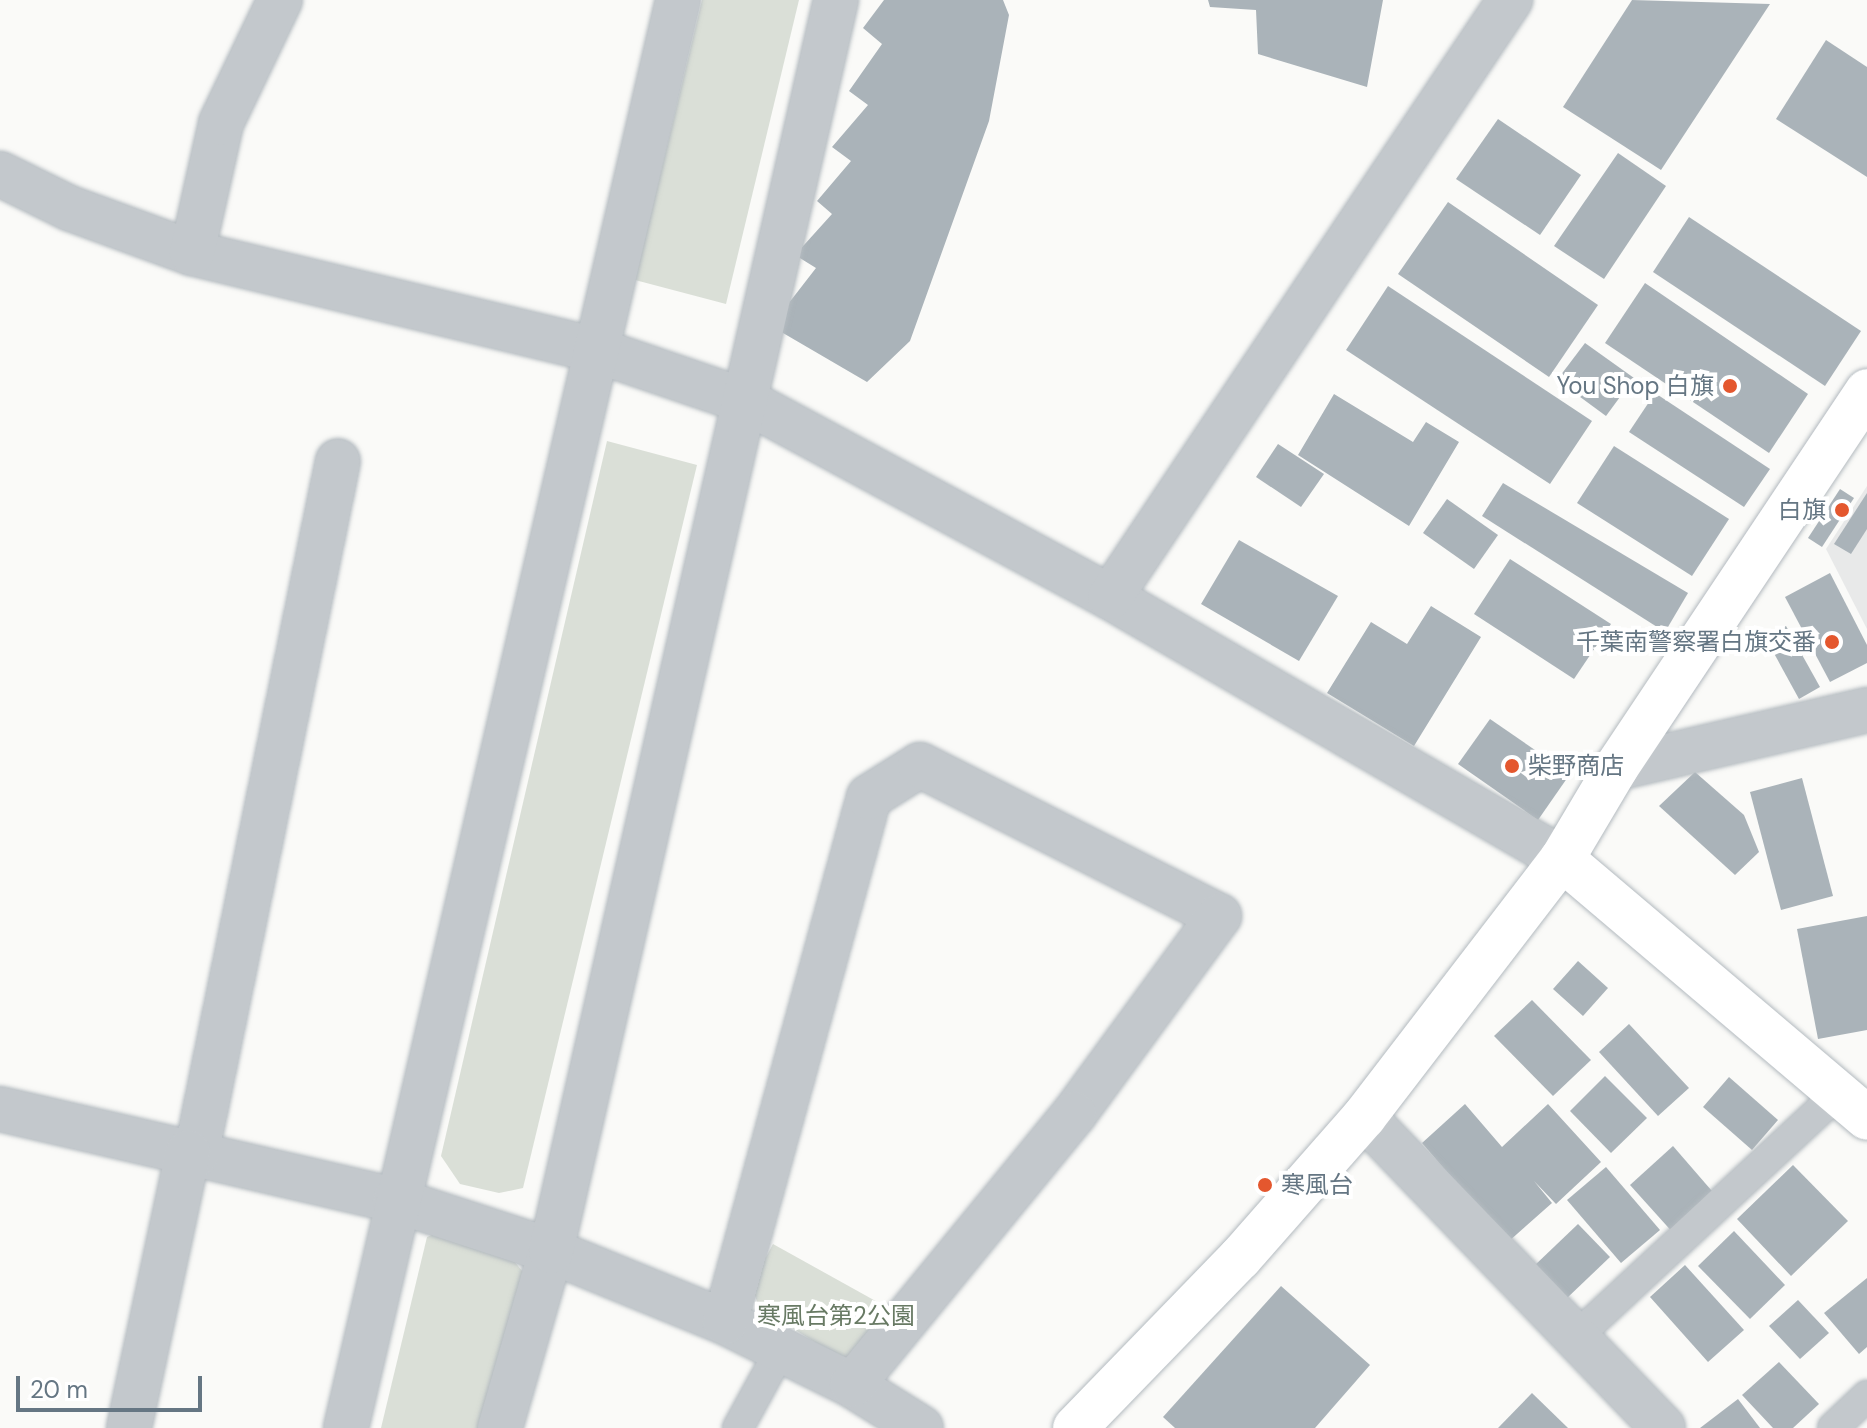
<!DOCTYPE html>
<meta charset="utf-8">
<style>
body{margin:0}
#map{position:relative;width:1867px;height:1428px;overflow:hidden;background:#fafaf8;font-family:"DM Sans","Noto Sans JP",sans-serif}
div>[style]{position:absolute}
.built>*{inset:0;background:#e8e9e9}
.green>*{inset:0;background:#dadfd7}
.building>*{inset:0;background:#aab3b9}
.roads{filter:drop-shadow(0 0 2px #b3babf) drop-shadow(0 0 2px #b3babf)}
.lane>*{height:30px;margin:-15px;padding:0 15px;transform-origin:15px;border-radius:15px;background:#c3c8cc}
.street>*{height:44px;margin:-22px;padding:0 22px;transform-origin:22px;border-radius:22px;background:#c3c8cc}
.secondary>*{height:44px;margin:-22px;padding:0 22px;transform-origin:22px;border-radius:22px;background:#fff}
.dots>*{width:22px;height:22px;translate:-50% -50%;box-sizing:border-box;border:4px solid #fff;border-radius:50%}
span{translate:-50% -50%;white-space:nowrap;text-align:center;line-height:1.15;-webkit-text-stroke:8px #fff;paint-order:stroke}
.poi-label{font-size:24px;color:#657683}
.right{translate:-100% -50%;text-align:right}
.left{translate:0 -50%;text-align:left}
.park-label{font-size:24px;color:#687a64}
.scale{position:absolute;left:16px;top:1376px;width:186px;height:36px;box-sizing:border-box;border:4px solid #657683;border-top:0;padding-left:10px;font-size:24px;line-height:28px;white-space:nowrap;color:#657683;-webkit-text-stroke:6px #fff;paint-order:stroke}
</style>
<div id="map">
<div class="built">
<i style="clip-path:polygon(1867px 486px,1867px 629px,1826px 549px)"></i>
</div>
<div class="green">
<i style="clip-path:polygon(702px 0,799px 0,726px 304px,635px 280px)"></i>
<i style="clip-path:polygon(607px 441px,697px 465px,523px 1188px,499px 1193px,460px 1184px,441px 1156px)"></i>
<i style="clip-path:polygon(439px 1232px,514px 1261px,528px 1278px,484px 1428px,381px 1428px,427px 1237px)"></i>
<i style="clip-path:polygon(773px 1244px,890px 1309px,856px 1354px,842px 1359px,759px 1307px,751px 1285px)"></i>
</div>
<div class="building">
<i style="clip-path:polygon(884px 0,1003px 0,1009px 15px,989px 121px,910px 341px,867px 382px,771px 326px,816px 268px,795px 255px,832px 214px,817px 201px,851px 161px,832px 147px,868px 105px,849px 91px,882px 44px,863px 28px)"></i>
<i style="clip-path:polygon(1208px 0,1383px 0,1367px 87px,1258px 54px,1256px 10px,1210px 7px)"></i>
<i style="clip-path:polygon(1632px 0,1770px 4px,1661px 170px,1563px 107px)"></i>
<i style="clip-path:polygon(1826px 40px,1867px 67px,1867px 177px,1776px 119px)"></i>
<i style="clip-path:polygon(1498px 119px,1581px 175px,1540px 235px,1456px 179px)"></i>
<i style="clip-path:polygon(1618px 153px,1666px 186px,1604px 279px,1554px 246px)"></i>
<i style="clip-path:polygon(1448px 202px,1598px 305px,1549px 377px,1398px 274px)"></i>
<i style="clip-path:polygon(1689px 217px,1861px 331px,1825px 386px,1653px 272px)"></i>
<i style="clip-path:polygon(1645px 283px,1808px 394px,1769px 453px,1605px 343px)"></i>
<i style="clip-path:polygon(1388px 286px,1592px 421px,1550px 484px,1346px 350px)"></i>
<i style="clip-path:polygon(1585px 343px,1634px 378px,1606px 416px,1557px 380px)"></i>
<i style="clip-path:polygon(1655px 393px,1770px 469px,1744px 507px,1629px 432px)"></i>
<i style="clip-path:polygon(1334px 394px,1413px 442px,1426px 422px,1459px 442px,1409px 526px,1298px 455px)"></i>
<i style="clip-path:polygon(1278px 444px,1324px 474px,1301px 507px,1256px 477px)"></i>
<i style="clip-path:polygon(1614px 446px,1729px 519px,1692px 576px,1577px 503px)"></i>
<i style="clip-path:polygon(1503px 483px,1688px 593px,1665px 632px,1482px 516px)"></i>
<i style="clip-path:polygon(1840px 489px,1854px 498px,1822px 547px,1808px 538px)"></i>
<i style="clip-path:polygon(1867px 493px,1867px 529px,1851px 554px,1834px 544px)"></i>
<i style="clip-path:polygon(1447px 499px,1498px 535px,1474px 569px,1423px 533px)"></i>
<i style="clip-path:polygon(1239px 540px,1338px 596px,1299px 661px,1201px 604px)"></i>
<i style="clip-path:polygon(1510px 559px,1611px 624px,1574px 679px,1474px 614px)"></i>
<i style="clip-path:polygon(1830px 573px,1867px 645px,1867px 663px,1830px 682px,1785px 597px)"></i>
<i style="clip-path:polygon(1431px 606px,1481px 637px,1414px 746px,1327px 693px,1371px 622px,1407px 644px)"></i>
<i style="clip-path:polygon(1786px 626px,1820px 687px,1799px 699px,1765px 637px)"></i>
<i style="clip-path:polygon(1490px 719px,1570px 774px,1538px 820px,1458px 764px)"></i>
<i style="clip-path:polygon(1695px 772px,1744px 815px,1759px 852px,1735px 875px,1659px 806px)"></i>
<i style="clip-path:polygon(1802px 778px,1833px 896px,1781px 910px,1750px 792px)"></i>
<i style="clip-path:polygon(1867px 916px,1867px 1030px,1818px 1039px,1797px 929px)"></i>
<i style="clip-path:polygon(1578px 961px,1608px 988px,1583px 1016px,1553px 989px)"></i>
<i style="clip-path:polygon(1532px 1000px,1591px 1060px,1553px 1096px,1494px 1036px)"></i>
<i style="clip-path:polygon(1629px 1024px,1689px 1088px,1658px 1116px,1599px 1052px)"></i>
<i style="clip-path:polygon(1605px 1076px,1647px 1118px,1611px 1153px,1570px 1111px)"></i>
<i style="clip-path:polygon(1729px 1077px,1778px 1120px,1752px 1150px,1703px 1107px)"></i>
<i style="clip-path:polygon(1465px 1104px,1502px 1147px,1548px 1104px,1601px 1162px,1556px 1204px,1534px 1181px,1552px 1203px,1508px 1242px,1422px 1143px)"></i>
<i style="clip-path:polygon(1673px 1146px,1718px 1198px,1675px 1235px,1630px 1185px)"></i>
<i style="clip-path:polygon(1793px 1165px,1848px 1221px,1791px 1276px,1737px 1219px)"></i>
<i style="clip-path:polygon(1606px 1167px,1660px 1230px,1621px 1263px,1567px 1200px)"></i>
<i style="clip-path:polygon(1578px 1224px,1610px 1257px,1566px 1299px,1533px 1267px)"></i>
<i style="clip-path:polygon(1734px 1231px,1785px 1285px,1750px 1319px,1698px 1266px)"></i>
<i style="clip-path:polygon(1685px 1265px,1744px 1330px,1708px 1362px,1650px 1297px)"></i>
<i style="clip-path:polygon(1867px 1278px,1867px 1347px,1859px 1354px,1824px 1313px)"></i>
<i style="clip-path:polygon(1281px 1286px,1370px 1365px,1315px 1428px,1175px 1428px,1163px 1417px)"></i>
<i style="clip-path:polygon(1798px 1300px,1829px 1333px,1800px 1359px,1769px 1326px)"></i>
<i style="clip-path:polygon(1779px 1362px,1819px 1404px,1793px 1428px,1773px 1428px,1742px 1395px)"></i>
<i style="clip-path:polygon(1532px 1393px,1568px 1428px,1498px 1428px)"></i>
<i style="clip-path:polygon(1738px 1399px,1760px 1428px,1700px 1428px)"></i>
</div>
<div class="roads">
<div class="lane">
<i style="left:1576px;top:1337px;width:360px;rotate:-42.9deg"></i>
<i style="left:738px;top:1428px;width:90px;rotate:-61.4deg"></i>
<i style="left:1833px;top:1428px;width:47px;rotate:-43.3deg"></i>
</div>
<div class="street">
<i style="left:0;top:174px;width:77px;rotate:26.2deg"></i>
<i style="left:69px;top:208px;width:131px;rotate:20.1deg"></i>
<i style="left:192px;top:253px;width:415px;rotate:13.5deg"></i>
<i style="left:596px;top:350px;width:161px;rotate:18.9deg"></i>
<i style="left:748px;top:402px;width:411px;rotate:28.3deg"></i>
<i style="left:1110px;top:597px;width:522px;rotate:30.1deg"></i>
<i style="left:192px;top:253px;width:133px;rotate:-77.4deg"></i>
<i style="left:221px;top:123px;width:136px;rotate:-64.4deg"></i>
<i style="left:1110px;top:597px;width:719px;rotate:-56.18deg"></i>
<i style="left:1616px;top:768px;width:258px;rotate:-13deg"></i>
<i style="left:0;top:1109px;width:405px;rotate:13deg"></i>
<i style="left:395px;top:1200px;width:164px;rotate:18.1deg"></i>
<i style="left:551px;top:1251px;width:188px;rotate:22.2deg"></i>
<i style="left:725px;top:1322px;width:142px;rotate:26.4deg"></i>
<i style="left:852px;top:1385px;width:81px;rotate:31.9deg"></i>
<i style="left:1364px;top:1117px;width:431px;rotate:46.1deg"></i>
<i style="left:196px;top:1155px;width:708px;rotate:-78.44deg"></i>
<i style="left:725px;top:1322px;width:544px;rotate:-74.66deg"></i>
<i style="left:869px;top:797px;width:60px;rotate:-32.1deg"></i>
<i style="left:920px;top:765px;width:335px;rotate:26.8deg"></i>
<i style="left:1219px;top:916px;width:245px;rotate:126.2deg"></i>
<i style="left:1074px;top:1114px;width:350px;rotate:129.3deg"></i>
<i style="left:129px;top:1428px;width:282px;rotate:-77.9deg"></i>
<i style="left:346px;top:1428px;width:1466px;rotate:-76.91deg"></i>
<i style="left:500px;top:1428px;width:184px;rotate:-73.9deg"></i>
<i style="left:551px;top:1251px;width:1283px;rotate:-77.17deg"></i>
</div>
<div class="secondary">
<i style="left:1562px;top:859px;width:400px;rotate:40.3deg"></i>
<i style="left:1075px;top:1428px;width:237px;rotate:-45.9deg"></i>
<i style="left:1240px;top:1258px;width:188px;rotate:-48.7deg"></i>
<i style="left:1364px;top:1117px;width:325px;rotate:-52.5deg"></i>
<i style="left:1562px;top:859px;width:106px;rotate:-59.3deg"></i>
<i style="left:1616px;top:768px;width:453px;rotate:-56.3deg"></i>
</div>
</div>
<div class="dots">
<i style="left:1730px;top:386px;background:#e4572e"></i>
<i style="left:1842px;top:510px;background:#e4572e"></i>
<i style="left:1832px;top:642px;background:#e4572e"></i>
<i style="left:1512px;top:766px;background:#e4572e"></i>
<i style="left:1265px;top:1185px;background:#e4572e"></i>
</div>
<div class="poi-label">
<span class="right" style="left:1714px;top:386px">You Shop 白旗</span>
<span class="right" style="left:1826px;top:510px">白旗</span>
<span class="right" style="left:1816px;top:642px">千葉南警察署白旗交番</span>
<span class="left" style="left:1528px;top:766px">柴野商店</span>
<span class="left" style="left:1281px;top:1185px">寒風台</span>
</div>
<div class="park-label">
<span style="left:836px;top:1316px">寒風台第2公園</span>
</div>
<div class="scale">20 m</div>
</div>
